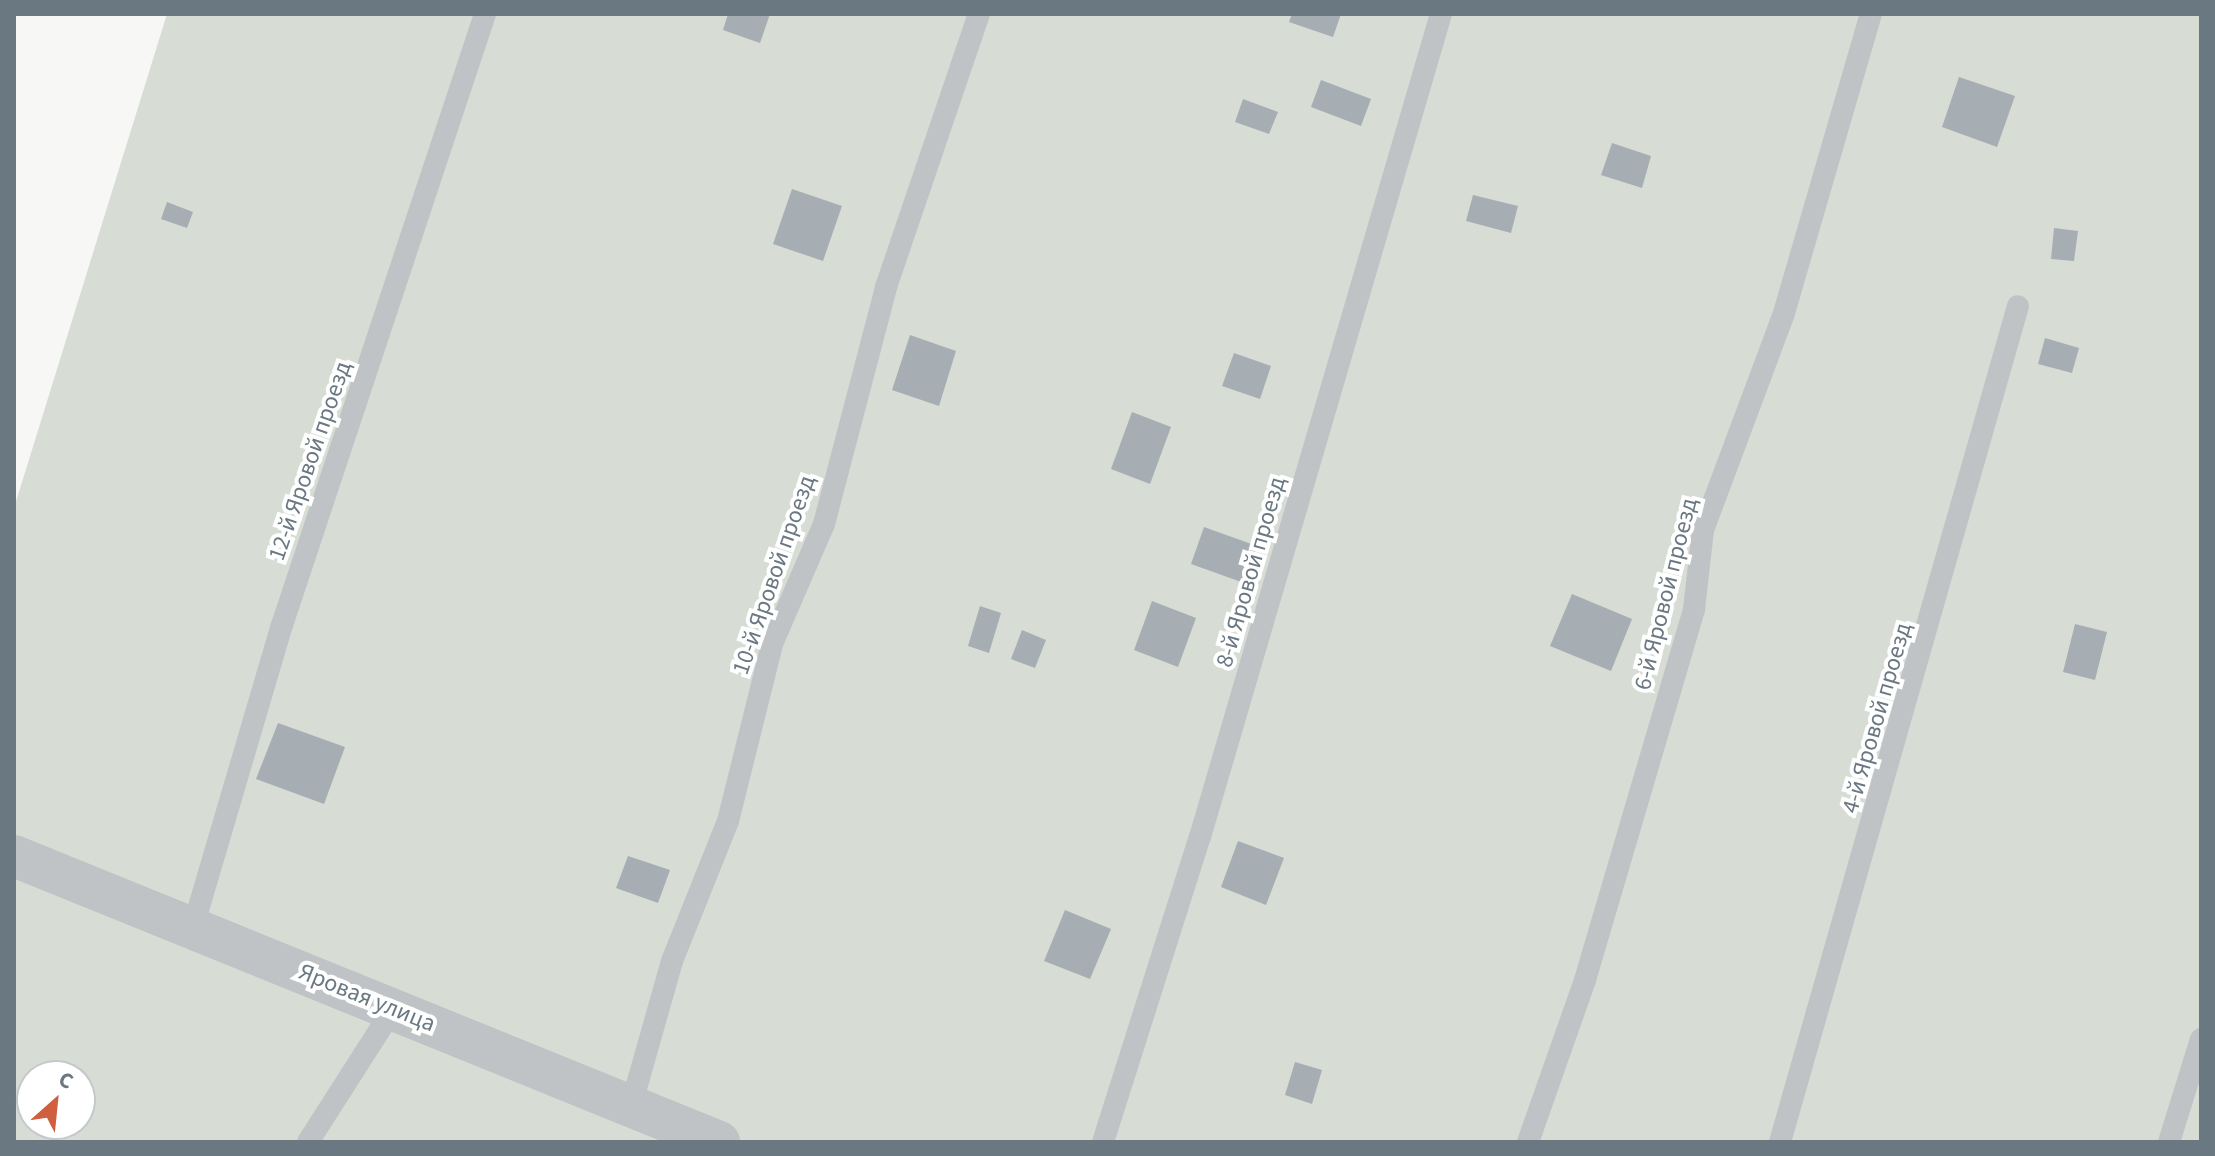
<!DOCTYPE html>
<meta charset="utf-8">
<style>
body{margin:0}
#map{position:relative;width:2215px;height:1156px;overflow:hidden;background:#f7f7f5;font-family:"Source Sans 3",sans-serif}
div>[style]{position:absolute}
.green>*{inset:0;background:#d7dcd5}
.building>*{inset:0;background:#a7aeb3}
.service>*{height:22px;margin:-11px;padding:0 11px;transform-origin:11px;border-radius:11px;background:#bfc3c6}
.minor>*{height:42px;margin:-21px;padding:0 21px;transform-origin:21px;border-radius:21px;background:#bfc3c6}
span{translate:-50% -50%;white-space:nowrap;text-align:center;line-height:1.15;-webkit-text-stroke:8px #fff;paint-order:stroke}
.street-label{font-size:24px;color:#6a7882}
.frame{position:absolute;inset:0;border:16px solid #6a7882;pointer-events:none}
.north{position:absolute;left:16px;top:1060px;width:80px;height:80px;box-sizing:border-box;background:#fff;border:2px solid #c3c9cd;border-radius:50%;rotate:27deg;font-size:22px;font-weight:700;line-height:32px;text-align:center;color:#6a7882}
.north::after{content:'';display:block;margin:auto;width:28px;height:36px;background:#cf5f3e;clip-path:polygon(50% 0,100% 100%,50% 72%,0 100%)}
</style>
<div id="map">
<div class="green">
<i style="clip-path:polygon(evenodd,167px 14px,2201px 14px,2201px 1142px,14px 1142px,14px 508px,167px 14px,32px 1076px,80px 1076px,80px 1124px,32px 1124px,32px 1076px)"></i>
</div>
<div class="building">
<i style="clip-path:polygon(728px 14px,770px 14px,760px 43px,723px 30px)"></i>
<i style="clip-path:polygon(1292px 14px,1341px 14px,1333px 37px,1289px 22px)"></i>
<i style="clip-path:polygon(1959px 77px,2015px 96px,1997px 147px,1942px 127px)"></i>
<i style="clip-path:polygon(1321px 80px,1371px 99px,1361px 126px,1311px 107px)"></i>
<i style="clip-path:polygon(1243px 99px,1278px 112px,1269px 134px,1235px 122px)"></i>
<i style="clip-path:polygon(1612px 143px,1651px 156px,1642px 188px,1601px 175px)"></i>
<i style="clip-path:polygon(792px 189px,842px 206px,823px 261px,773px 244px)"></i>
<i style="clip-path:polygon(1473px 195px,1518px 206px,1511px 233px,1466px 221px)"></i>
<i style="clip-path:polygon(167px 202px,193px 212px,187px 228px,161px 219px)"></i>
<i style="clip-path:polygon(2054px 228px,2078px 231px,2074px 261px,2051px 259px)"></i>
<i style="clip-path:polygon(910px 335px,956px 351px,939px 406px,892px 390px)"></i>
<i style="clip-path:polygon(2045px 338px,2079px 348px,2072px 373px,2038px 364px)"></i>
<i style="clip-path:polygon(1234px 353px,1271px 366px,1260px 399px,1222px 386px)"></i>
<i style="clip-path:polygon(1132px 412px,1171px 427px,1150px 484px,1111px 469px)"></i>
<i style="clip-path:polygon(1204px 527px,1257px 546px,1244px 583px,1191px 564px)"></i>
<i style="clip-path:polygon(1572px 594px,1632px 619px,1611px 671px,1550px 646px)"></i>
<i style="clip-path:polygon(1152px 601px,1196px 618px,1178px 667px,1134px 650px)"></i>
<i style="clip-path:polygon(980px 606px,1001px 613px,989px 653px,968px 646px)"></i>
<i style="clip-path:polygon(2075px 624px,2107px 632px,2095px 680px,2063px 672px)"></i>
<i style="clip-path:polygon(1022px 630px,1046px 640px,1035px 668px,1011px 659px)"></i>
<i style="clip-path:polygon(278px 723px,345px 747px,324px 804px,256px 779px)"></i>
<i style="clip-path:polygon(1238px 841px,1284px 858px,1266px 905px,1221px 887px)"></i>
<i style="clip-path:polygon(628px 856px,670px 870px,658px 903px,616px 888px)"></i>
<i style="clip-path:polygon(1065px 910px,1111px 929px,1090px 979px,1044px 961px)"></i>
<i style="clip-path:polygon(1295px 1062px,1322px 1070px,1312px 1104px,1285px 1095px)"></i>
</div>
<div class="service">
<i style="left:193px;top:927px;width:315px;rotate:-73.6deg"></i>
<i style="left:282px;top:625px;width:644px;rotate:-71.62deg"></i>
<i style="left:631px;top:1106px;width:151px;rotate:-74.2deg"></i>
<i style="left:672px;top:961px;width:151px;rotate:-68.2deg"></i>
<i style="left:728px;top:821px;width:182px;rotate:-76deg"></i>
<i style="left:772px;top:644px;width:131px;rotate:-66.6deg"></i>
<i style="left:824px;top:524px;width:245px;rotate:-75.3deg"></i>
<i style="left:886px;top:287px;width:288px;rotate:-71.2deg"></i>
<i style="left:308px;top:1142px;width:158px;rotate:-57.4deg"></i>
<i style="left:1103px;top:1142px;width:320px;rotate:-72.4deg"></i>
<i style="left:1200px;top:837px;width:858px;rotate:-73.68deg"></i>
<i style="left:1528px;top:1142px;width:172px;rotate:-70.6deg"></i>
<i style="left:1585px;top:980px;width:387px;rotate:-73.6deg"></i>
<i style="left:1694px;top:609px;width:80px;rotate:-83.5deg"></i>
<i style="left:1703px;top:530px;width:232px;rotate:-69.5deg"></i>
<i style="left:1784px;top:313px;width:311px;rotate:-73.8deg"></i>
<i style="left:1780px;top:1142px;width:869px;rotate:-74.11deg"></i>
<i style="left:2169px;top:1142px;width:108px;rotate:-72.7deg"></i>
</div>
<div class="minor">
<i style="left:14px;top:856px;width:761px;rotate:22.08deg"></i>
</div>
<div class="street-label">
<span style="left:310px;top:461px;rotate:-71deg">12-й Яровой проезд</span>
<span style="left:1251px;top:572px;rotate:-74deg">8-й Яровой проезд</span>
<span style="left:774px;top:575px;rotate:-71deg">10-й Яровой проезд</span>
<span style="left:1666px;top:594px;rotate:-76deg">6-й Яровой проезд</span>
<span style="left:1877px;top:718px;rotate:-74deg">4-й Яровой проезд</span>
<span style="left:367px;top:998px;rotate:22deg">Яровая улица</span>
</div>
<div class="frame"></div>
<div class="north">С</div>
</div>
